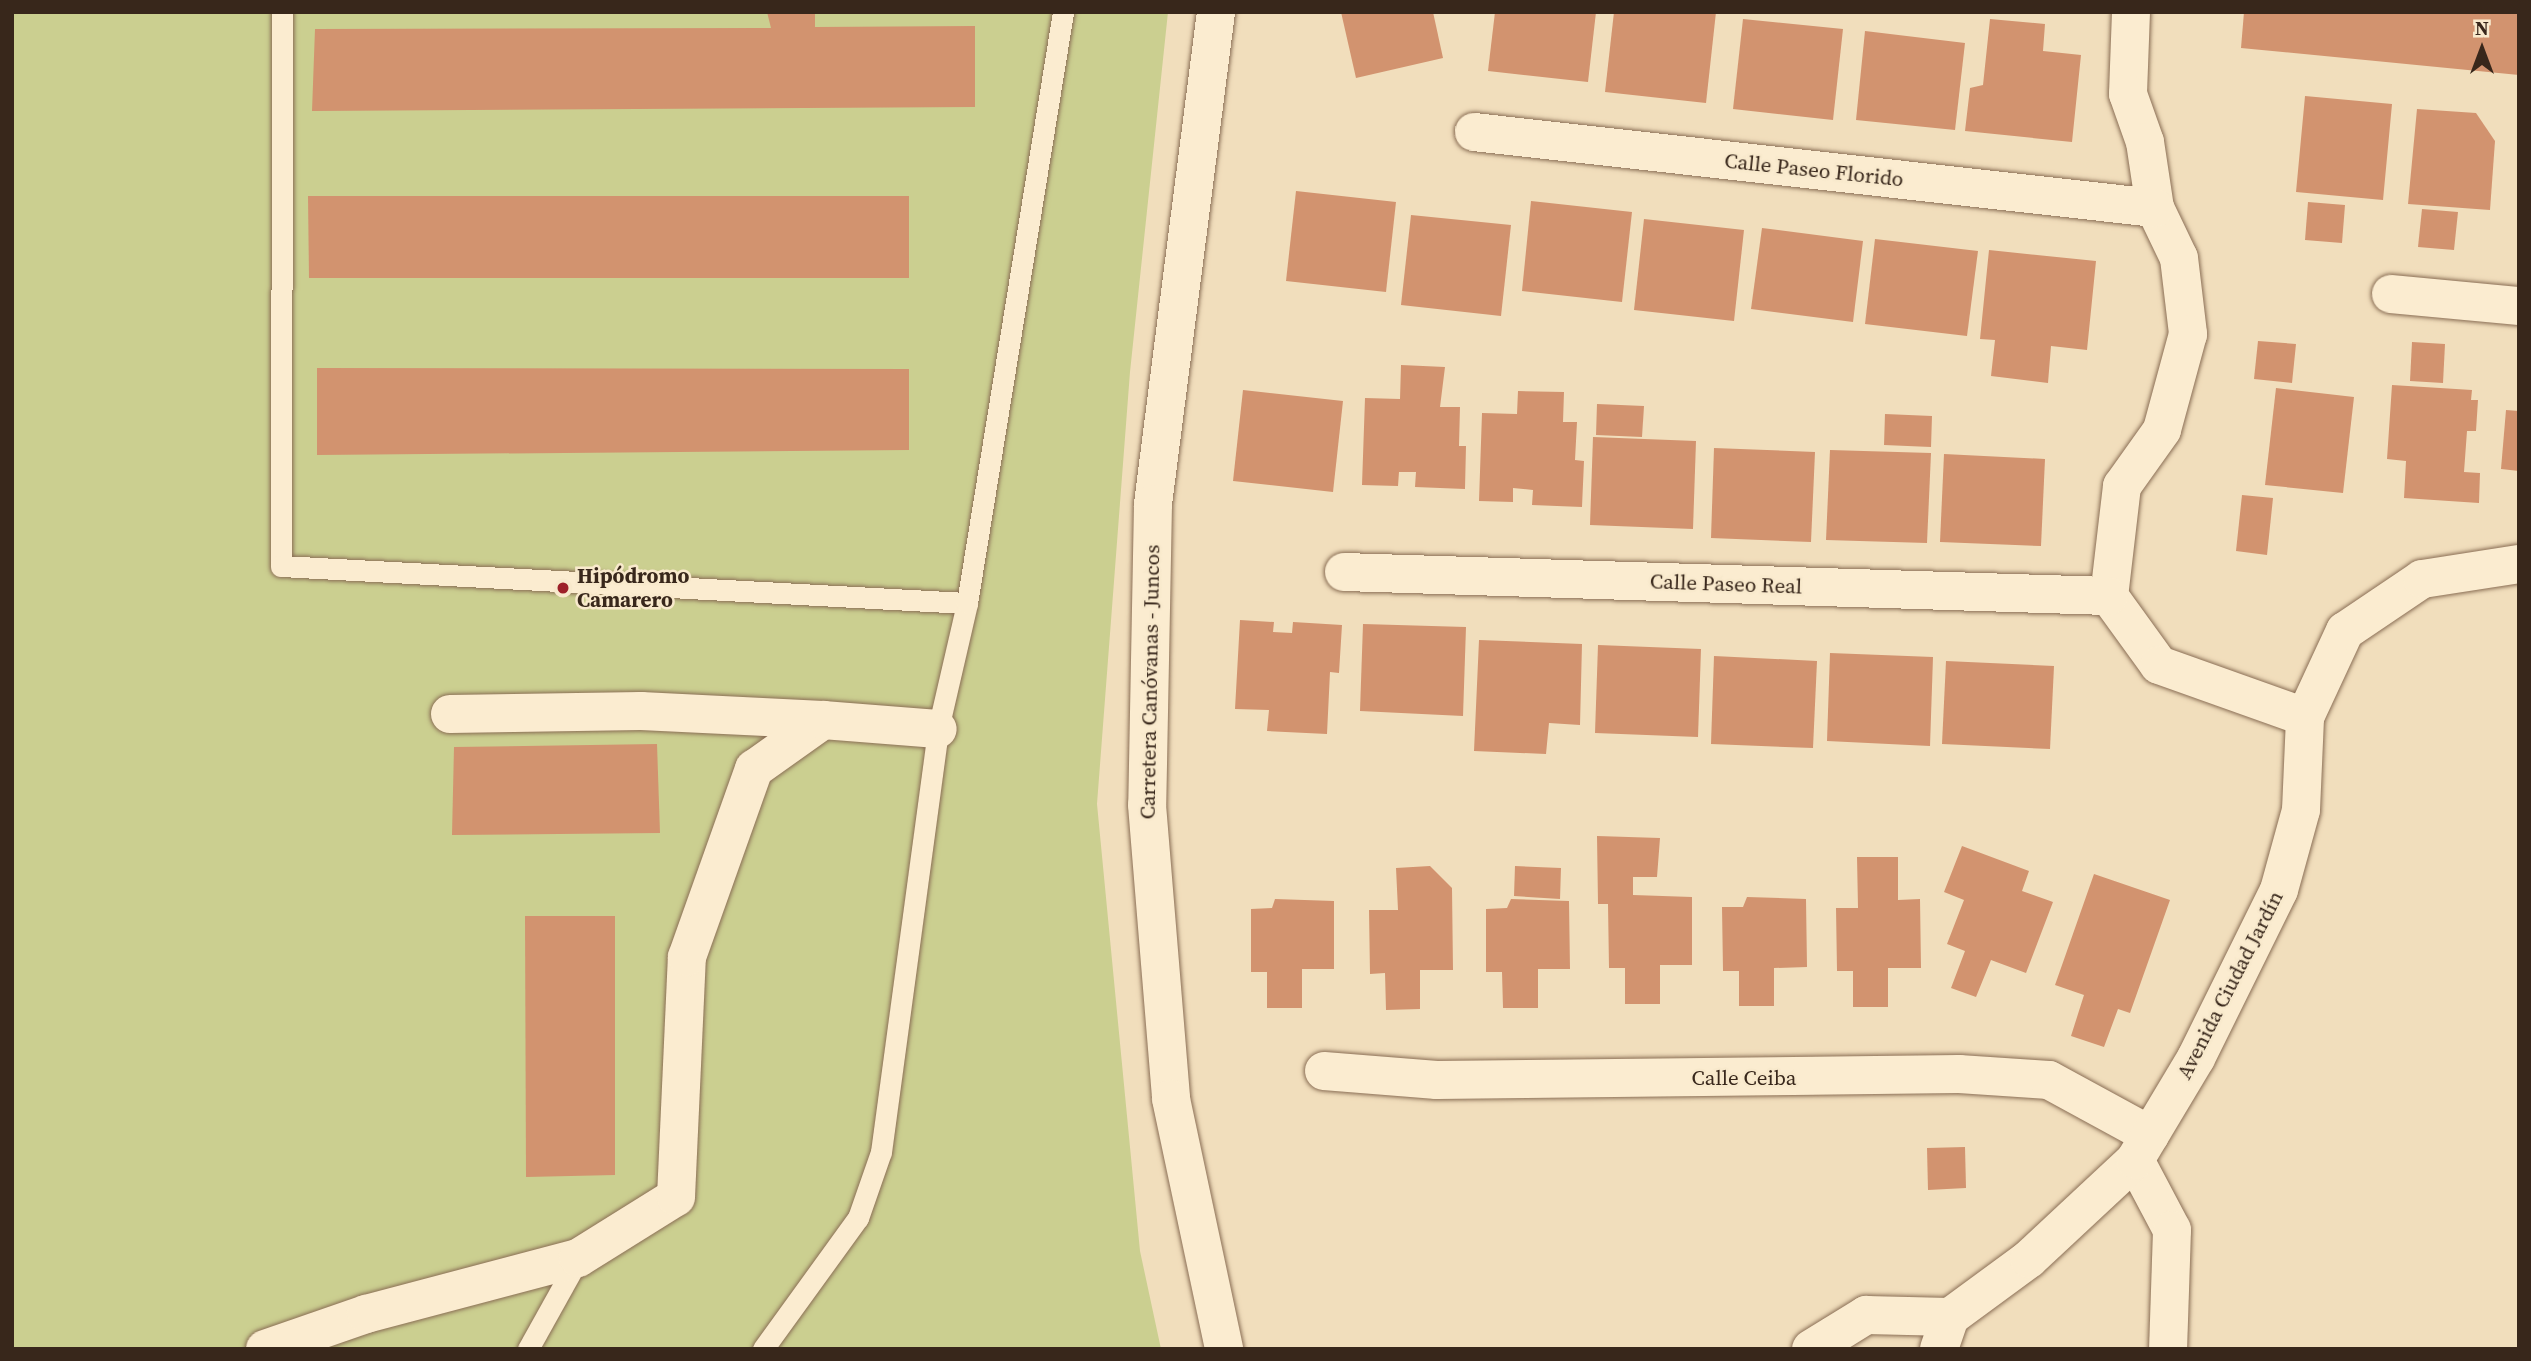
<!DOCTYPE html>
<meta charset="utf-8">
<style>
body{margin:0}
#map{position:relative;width:2531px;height:1361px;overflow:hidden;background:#f1debc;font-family:"Source Serif 4",serif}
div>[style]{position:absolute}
.green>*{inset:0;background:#cbcf90}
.building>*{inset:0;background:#d2936f}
.roads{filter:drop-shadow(0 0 2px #8a6e55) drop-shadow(0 0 2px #8a6e55)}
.service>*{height:21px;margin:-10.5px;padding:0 10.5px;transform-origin:10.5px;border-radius:10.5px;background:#fbecd0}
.minor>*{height:38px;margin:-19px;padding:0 19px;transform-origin:19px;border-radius:19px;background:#fbecd0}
.secondary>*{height:38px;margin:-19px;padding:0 19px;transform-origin:19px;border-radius:19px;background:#fbecd0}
.dots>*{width:19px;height:19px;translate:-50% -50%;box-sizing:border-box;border:4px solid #f8e9cc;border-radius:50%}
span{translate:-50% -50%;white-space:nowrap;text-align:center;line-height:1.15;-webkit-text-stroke:5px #f8e9cc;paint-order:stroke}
.street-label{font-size:21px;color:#38271b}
.poi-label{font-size:21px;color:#38271b;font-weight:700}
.left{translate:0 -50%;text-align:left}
.frame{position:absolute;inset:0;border:14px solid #38271b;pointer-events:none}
.north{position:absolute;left:2447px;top:14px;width:70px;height:70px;-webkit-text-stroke:5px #f8e9cc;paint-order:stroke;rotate:0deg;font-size:19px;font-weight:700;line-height:28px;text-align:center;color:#38271b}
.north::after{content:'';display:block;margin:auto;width:24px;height:32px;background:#38271b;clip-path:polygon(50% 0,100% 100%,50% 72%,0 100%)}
</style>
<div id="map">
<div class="green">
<i style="clip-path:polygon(12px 12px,1168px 12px,1130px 372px,1097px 804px,1140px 1251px,1161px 1349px,12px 1349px)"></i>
</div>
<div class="building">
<i style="clip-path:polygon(767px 12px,815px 12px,815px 27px,975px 26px,975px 107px,312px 111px,315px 29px,771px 28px)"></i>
<i style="clip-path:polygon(1341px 12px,1433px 12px,1443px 58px,1356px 78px)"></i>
<i style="clip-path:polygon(1495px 12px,1596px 12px,1588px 82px,1488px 71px)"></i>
<i style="clip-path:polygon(1614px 12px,1716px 12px,1706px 103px,1605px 92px)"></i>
<i style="clip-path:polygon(2244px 12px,2519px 12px,2519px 75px,2241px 48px)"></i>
<i style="clip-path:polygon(1743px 19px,1843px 29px,1833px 120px,1733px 109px)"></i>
<i style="clip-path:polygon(1990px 19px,2045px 24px,2043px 51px,2081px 55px,2072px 142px,1965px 131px,1970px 88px,1983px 85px)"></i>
<i style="clip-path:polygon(1865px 31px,1965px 43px,1955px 130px,1856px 120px)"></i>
<i style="clip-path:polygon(2305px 96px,2392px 104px,2383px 200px,2296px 192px)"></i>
<i style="clip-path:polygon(2417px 109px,2476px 113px,2495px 141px,2490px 210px,2408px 204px)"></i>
<i style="clip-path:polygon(1296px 191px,1396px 202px,1386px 292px,1286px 281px)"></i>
<i style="clip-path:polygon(308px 196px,909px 196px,909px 278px,309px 278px)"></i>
<i style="clip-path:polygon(1531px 201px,1632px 212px,1622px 302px,1522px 291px)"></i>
<i style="clip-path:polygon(2308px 202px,2345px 205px,2342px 243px,2305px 240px)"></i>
<i style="clip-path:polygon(2422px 209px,2458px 212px,2454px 250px,2418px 247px)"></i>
<i style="clip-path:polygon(1411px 215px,1511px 225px,1501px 316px,1401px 305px)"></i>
<i style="clip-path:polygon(1644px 219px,1744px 230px,1734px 321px,1634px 310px)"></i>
<i style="clip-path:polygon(1762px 228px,1863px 241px,1853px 322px,1751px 309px)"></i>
<i style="clip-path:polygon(1875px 239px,1978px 251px,1967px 336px,1865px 324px)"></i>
<i style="clip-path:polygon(1989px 250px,2096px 261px,2087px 350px,2051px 346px,2048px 383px,1991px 376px,1995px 340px,1980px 339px)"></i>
<i style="clip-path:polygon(2258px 341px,2296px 344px,2292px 383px,2254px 379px)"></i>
<i style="clip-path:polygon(2412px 342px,2445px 344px,2443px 383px,2410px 381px)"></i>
<i style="clip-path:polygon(1401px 365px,1445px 367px,1440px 407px,1460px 407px,1459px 446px,1466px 446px,1465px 489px,1415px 487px,1416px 472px,1399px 472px,1398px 486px,1362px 485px,1365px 398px,1400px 399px)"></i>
<i style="clip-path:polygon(317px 368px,909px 369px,909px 450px,317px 455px)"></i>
<i style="clip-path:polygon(2392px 385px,2472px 390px,2471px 400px,2478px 400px,2476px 431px,2467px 431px,2464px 472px,2480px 473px,2479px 503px,2404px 498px,2406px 461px,2387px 459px)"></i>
<i style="clip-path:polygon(2276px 388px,2354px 397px,2343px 493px,2265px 485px)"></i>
<i style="clip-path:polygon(1243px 390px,1343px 401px,1333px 492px,1233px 481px)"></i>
<i style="clip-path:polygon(1518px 391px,1564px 392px,1563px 422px,1577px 422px,1575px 460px,1584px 461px,1582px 507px,1532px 505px,1533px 490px,1513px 488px,1513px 502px,1479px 501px,1482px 413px,1517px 414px)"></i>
<i style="clip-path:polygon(1597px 404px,1644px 406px,1642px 437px,1596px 435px)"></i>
<i style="clip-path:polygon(2506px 410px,2519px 411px,2519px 471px,2501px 469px)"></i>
<i style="clip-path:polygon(1885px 414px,1932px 416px,1931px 447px,1884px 445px)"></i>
<i style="clip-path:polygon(1593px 437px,1696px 441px,1693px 529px,1590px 525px)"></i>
<i style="clip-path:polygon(1714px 448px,1815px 452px,1811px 542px,1711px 538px)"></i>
<i style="clip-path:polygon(1830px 450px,1931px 453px,1927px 543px,1826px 540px)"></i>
<i style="clip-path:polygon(1944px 454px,2045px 459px,2041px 546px,1940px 542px)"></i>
<i style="clip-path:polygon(2242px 495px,2273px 498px,2267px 555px,2236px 551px)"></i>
<i style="clip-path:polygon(1240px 620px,1274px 622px,1273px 632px,1292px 633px,1293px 622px,1342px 625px,1339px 673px,1330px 672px,1327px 734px,1267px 731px,1269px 710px,1235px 709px)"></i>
<i style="clip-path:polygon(1363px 624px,1466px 627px,1463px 716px,1360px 711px)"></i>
<i style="clip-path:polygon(1479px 640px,1582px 644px,1580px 725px,1549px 723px,1546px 754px,1474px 751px)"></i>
<i style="clip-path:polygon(1598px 645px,1701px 649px,1698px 737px,1595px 733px)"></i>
<i style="clip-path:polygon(1830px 653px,1933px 657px,1930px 746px,1827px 741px)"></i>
<i style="clip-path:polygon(1714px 656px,1817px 661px,1813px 748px,1711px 744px)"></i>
<i style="clip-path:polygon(1946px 661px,2054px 666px,2050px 749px,1942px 744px)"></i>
<i style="clip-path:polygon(657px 744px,660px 833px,452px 835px,454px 747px)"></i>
<i style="clip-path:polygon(1597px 836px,1660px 838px,1657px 877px,1633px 877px,1633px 895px,1692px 897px,1692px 965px,1660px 965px,1660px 1004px,1625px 1004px,1625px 968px,1609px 968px,1608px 904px,1598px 904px)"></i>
<i style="clip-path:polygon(1962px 846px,2029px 871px,2022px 891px,2053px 902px,2026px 973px,1991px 960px,1976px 997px,1951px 988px,1965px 951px,1947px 944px,1964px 900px,1944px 892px)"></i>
<i style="clip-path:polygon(1857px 857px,1898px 857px,1898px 900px,1920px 899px,1921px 968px,1888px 968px,1888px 1007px,1853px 1007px,1853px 971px,1837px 971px,1836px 908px,1858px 908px)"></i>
<i style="clip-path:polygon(1430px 866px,1452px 888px,1453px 970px,1420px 970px,1420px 1009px,1386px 1010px,1385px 973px,1370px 974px,1369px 910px,1398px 910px,1396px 868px)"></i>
<i style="clip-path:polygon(1515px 866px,1561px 868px,1560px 899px,1514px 896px)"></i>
<i style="clip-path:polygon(2094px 874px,2170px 900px,2130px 1013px,2118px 1009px,2104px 1047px,2071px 1036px,2084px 995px,2055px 985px)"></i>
<i style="clip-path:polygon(1747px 897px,1806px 899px,1807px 967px,1774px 968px,1774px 1006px,1739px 1006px,1739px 971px,1723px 971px,1722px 907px,1743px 907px)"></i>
<i style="clip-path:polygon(1275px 899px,1334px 901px,1334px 969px,1302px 969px,1302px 1008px,1267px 1008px,1267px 972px,1251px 972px,1251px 909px,1272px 908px)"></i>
<i style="clip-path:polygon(1511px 899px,1569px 901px,1570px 969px,1538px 969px,1538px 1008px,1503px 1008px,1502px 972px,1486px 972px,1486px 909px,1507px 908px)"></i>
<i style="clip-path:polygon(525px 916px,615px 916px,615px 1175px,526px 1177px)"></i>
<i style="clip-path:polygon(1965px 1147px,1966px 1188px,1928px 1190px,1927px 1148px)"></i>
</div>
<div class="roads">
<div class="service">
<i style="left:282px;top:12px;width:554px;rotate:90.1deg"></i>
<i style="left:281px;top:566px;width:687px;rotate:3.09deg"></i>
<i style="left:528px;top:1349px;width:103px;rotate:-60.9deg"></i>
<i style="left:763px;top:1349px;width:162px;rotate:-54.1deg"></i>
<i style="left:858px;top:1218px;width:70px;rotate:-70.8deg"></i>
<i style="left:881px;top:1152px;width:427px;rotate:-82.3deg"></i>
<i style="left:938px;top:729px;width:129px;rotate:-77deg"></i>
<i style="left:967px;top:603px;width:599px;rotate:-80.77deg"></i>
</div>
<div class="minor">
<i style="left:2131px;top:12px;width:82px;rotate:92.1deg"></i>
<i style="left:2128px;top:94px;width:51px;rotate:70.5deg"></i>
<i style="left:2145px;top:142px;width:67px;rotate:81.4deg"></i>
<i style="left:2155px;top:208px;width:55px;rotate:64.4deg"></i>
<i style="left:2179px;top:258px;width:77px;rotate:83.2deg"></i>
<i style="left:2188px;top:334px;width:99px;rotate:105.2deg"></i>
<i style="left:2162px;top:430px;width:69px;rotate:125.5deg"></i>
<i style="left:2122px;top:486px;width:111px;rotate:96.7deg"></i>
<i style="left:2109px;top:596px;width:85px;rotate:54.1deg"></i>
<i style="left:2159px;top:665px;width:155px;rotate:19.6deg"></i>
<i style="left:1474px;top:132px;width:685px;rotate:6.37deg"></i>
<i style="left:2391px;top:294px;width:129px;rotate:5.4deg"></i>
<i style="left:1344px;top:572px;width:765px;rotate:1.8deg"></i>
<i style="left:450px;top:714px;width:191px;rotate:-0.9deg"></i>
<i style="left:641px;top:711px;width:182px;rotate:2.8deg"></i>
<i style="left:1324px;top:1071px;width:113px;rotate:4.6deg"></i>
<i style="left:1437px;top:1080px;width:522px;rotate:-0.66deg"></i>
<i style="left:1959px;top:1074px;width:90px;rotate:3.8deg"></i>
<i style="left:2049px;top:1080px;width:115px;rotate:28.6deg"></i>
<i style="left:2135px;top:1160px;width:79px;rotate:62.1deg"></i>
<i style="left:2172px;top:1230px;width:119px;rotate:91.9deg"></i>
<i style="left:265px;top:1349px;width:107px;rotate:-19.1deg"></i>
<i style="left:366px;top:1314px;width:219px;rotate:-14.8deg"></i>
<i style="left:578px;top:1258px;width:115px;rotate:-31.9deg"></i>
<i style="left:676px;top:1197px;width:240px;rotate:-87.4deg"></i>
<i style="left:687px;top:957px;width:200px;rotate:-70.4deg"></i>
<i style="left:754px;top:769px;width:85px;rotate:-35.4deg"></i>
<i style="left:823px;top:720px;width:115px;rotate:4.5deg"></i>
<i style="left:1811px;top:1349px;width:65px;rotate:-31.7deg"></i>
<i style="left:1866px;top:1315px;width:84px;rotate:1.4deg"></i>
<i style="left:1939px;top:1349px;width:34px;rotate:-71deg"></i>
<i style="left:1950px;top:1317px;width:98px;rotate:-36.3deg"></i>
<i style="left:2029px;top:1259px;width:145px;rotate:-43deg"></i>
<i style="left:2135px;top:1160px;width:119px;rotate:-59.1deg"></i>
<i style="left:2196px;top:1058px;width:187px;rotate:-63.7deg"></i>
<i style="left:2279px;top:890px;width:83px;rotate:-74.6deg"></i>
<i style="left:2301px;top:810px;width:93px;rotate:-87.5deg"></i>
<i style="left:2305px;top:717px;width:95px;rotate:-65.1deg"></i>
<i style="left:2345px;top:631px;width:93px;rotate:-34deg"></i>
<i style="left:2422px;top:579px;width:98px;rotate:-8.8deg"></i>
</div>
<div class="secondary">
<i style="left:1216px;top:12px;width:496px;rotate:97.3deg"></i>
<i style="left:1153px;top:504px;width:301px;rotate:91.1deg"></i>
<i style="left:1147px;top:805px;width:295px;rotate:85.3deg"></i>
<i style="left:1171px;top:1099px;width:256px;rotate:78deg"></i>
</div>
</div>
<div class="dots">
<i style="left:563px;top:588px;background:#9d2028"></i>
</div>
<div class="street-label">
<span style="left:1814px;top:170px;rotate:6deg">Calle Paseo Florido</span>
<span style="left:1726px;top:584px;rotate:2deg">Calle Paseo Real</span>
<span style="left:1150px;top:682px;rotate:-89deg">Carretera Canóvanas - Juncos</span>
<span style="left:2230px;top:985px;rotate:-63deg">Avenida Ciudad Jardín</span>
<span style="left:1744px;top:1078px">Calle Ceiba</span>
</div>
<div class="poi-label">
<span class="left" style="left:577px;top:588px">Hipódromo<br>Camarero</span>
</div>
<div class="frame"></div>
<div class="north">N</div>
</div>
